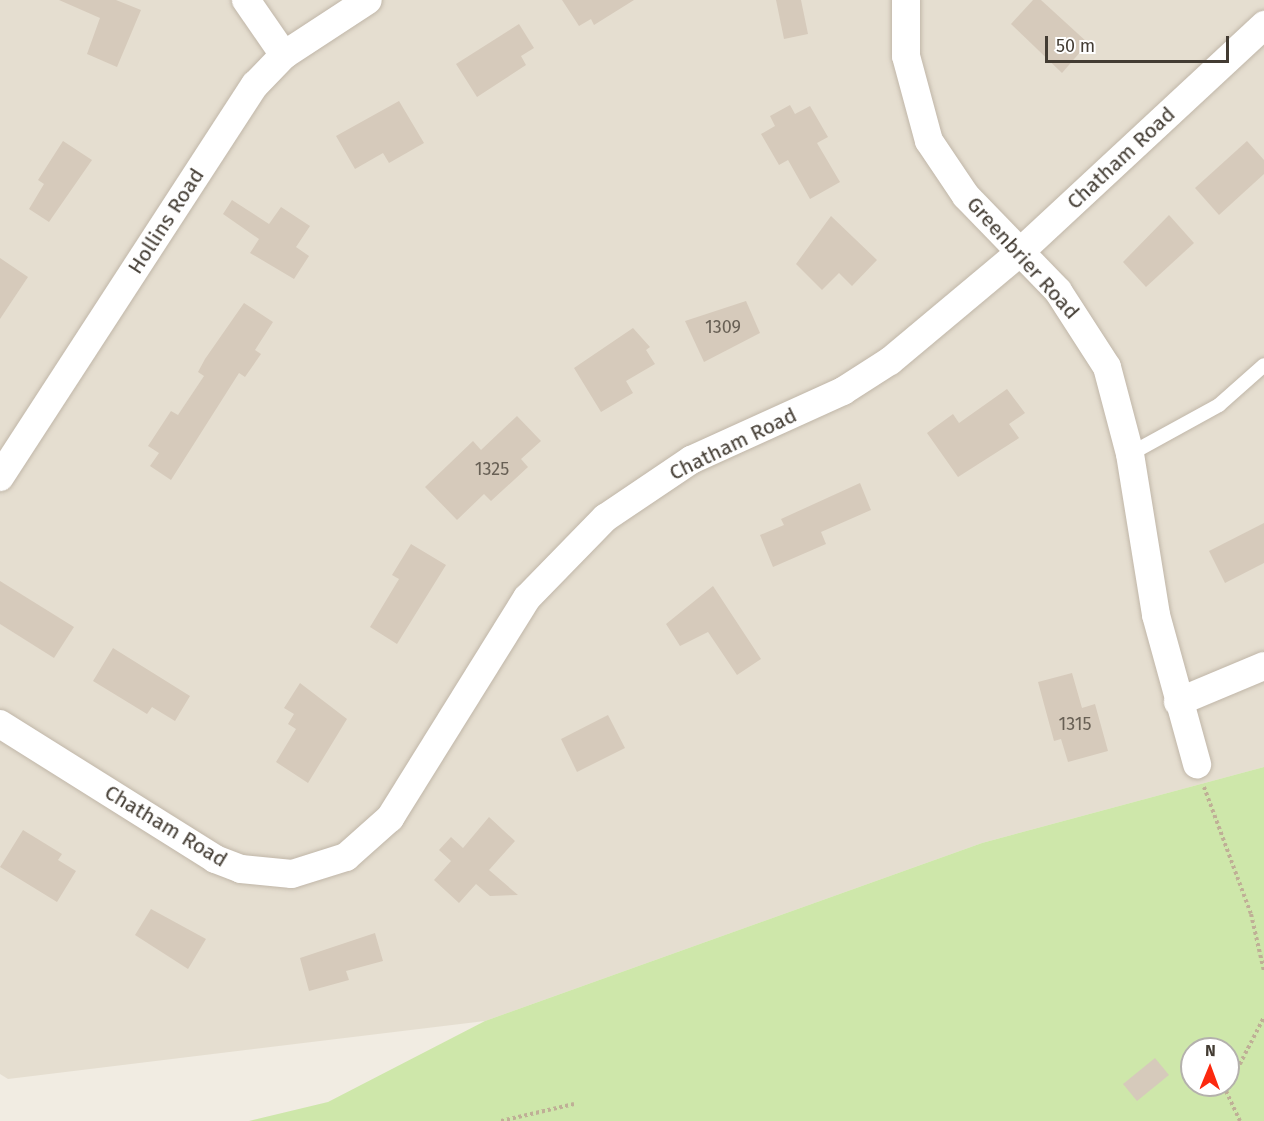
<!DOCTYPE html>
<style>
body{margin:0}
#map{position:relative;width:1264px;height:1121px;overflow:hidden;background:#f1ece2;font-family:"Fira Sans",sans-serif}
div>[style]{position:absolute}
.residential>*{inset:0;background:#e5ded0}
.green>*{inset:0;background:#cee7aa}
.building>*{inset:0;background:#d6cabb}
.path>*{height:4px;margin-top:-2px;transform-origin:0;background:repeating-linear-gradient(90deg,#bfaf96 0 3px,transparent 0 6px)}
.roads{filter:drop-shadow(0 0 2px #c0b6a8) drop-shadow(0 0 2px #c0b6a8)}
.service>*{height:14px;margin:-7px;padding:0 7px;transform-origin:7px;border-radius:7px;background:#fff}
.minor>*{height:28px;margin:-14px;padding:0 14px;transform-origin:14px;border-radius:14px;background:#fff}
span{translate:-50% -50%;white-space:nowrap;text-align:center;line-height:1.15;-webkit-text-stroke:4.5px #fff;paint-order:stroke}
.number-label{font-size:18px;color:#686055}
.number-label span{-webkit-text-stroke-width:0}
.street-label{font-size:21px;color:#433c33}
.north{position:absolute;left:1180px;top:1037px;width:60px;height:60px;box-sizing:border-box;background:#fff;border:2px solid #b4b1ad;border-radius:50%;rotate:1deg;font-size:16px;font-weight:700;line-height:24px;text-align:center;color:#433c33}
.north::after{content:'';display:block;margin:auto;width:21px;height:27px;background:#fc290f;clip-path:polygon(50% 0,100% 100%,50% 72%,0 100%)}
.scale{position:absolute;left:1045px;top:36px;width:184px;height:27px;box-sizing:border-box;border:3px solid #433c33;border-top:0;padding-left:8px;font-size:18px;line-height:21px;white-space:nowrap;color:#433c33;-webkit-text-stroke:4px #fff;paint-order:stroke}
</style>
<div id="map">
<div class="residential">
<i style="clip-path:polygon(0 0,1264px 0,1264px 767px,982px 843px,485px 1021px,8px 1079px,0 1074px)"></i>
</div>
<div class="green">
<i style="clip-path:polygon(evenodd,1264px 767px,1264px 1121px,249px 1121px,328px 1102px,485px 1021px,982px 843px,1264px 767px,1192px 1049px,1228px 1049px,1228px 1085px,1192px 1085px,1192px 1049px)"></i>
</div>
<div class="building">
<i style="clip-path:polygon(59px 0,116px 0,141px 10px,117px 67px,87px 54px,100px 18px)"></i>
<i style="clip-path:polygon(562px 0,634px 0,594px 25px,591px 19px,579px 26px)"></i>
<i style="clip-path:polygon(776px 0,801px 0,808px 34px,784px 39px)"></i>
<i style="clip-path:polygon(1033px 0,1041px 0,1088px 43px,1062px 73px,1011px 24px)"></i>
<i style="clip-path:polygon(519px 24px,534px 48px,521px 56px,526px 65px,477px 97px,456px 64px)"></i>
<i style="clip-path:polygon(399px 101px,424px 143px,389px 163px,383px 153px,355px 169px,336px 136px)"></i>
<i style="clip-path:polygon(790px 105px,795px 114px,810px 106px,828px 137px,817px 143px,840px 182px,810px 199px,788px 160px,779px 165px,761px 134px,775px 126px,770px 116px)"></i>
<i style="clip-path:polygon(63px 141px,92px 160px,49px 222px,29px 209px,44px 184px,38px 180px)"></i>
<i style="clip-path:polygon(1247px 141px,1264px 160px,1264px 174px,1219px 215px,1195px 188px)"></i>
<i style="clip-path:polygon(232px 200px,269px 224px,281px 207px,310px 226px,296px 247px,309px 256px,294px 279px,250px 253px,259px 239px,223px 214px)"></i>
<i style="clip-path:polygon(1169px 215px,1194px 243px,1146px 287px,1123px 262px)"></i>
<i style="clip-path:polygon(831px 216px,877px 260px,852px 286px,839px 273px,822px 290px,796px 264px)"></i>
<i style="clip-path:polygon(0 258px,28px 277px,0 319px)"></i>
<i style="clip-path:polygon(746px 301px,760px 333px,704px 362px,685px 321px)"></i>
<i style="clip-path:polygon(244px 303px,273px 322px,255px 350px,261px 354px,245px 377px,239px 373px,171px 480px,150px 466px,159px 453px,148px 446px,171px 411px,178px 415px,204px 376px,198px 372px,205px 359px)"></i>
<i style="clip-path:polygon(633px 328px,650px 347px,646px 350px,655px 364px,626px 381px,633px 393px,601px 412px,574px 368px)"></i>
<i style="clip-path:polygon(1007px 389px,1025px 413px,1009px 424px,1019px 438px,958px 477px,927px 433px,953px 414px,959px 423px)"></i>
<i style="clip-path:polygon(517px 416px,541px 441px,521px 459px,528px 467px,491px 501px,484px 494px,457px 520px,425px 487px,473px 441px,481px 450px)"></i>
<i style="clip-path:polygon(860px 483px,871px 510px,821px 532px,826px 544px,773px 567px,760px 535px,784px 525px,781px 519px)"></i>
<i style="clip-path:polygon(1264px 523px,1264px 563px,1225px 583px,1209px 551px)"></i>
<i style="clip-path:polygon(411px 544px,446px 565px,397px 644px,370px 627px,399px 579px,392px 575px)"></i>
<i style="clip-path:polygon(0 581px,74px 627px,54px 658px,0 624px)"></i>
<i style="clip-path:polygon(713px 586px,761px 659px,737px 675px,708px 632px,680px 646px,666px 624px)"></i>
<i style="clip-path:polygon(113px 648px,190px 696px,175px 721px,152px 707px,147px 714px,93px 681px)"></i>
<i style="clip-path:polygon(1072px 673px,1082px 708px,1095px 704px,1108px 751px,1068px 762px,1061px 739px,1054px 741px,1038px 682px)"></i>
<i style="clip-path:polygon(300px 683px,347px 719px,308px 783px,276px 762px,296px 729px,288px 724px,294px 714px,284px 708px)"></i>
<i style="clip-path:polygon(608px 715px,625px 748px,577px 772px,561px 739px)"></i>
<i style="clip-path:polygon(489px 817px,515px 841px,489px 870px,518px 895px,490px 896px,476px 884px,459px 903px,434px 880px,451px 861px,439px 850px,451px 837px,463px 848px)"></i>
<i style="clip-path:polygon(23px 830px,62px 854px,58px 860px,76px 871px,57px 902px,0 867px)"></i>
<i style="clip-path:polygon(151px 909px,206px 939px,188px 969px,135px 935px)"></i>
<i style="clip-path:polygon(375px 933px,383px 961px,346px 971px,349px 980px,309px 991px,300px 958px)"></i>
<i style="clip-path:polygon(1155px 1058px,1169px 1075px,1137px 1101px,1123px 1084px)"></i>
</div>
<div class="path">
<i style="left:1204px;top:787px;width:135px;rotate:69.7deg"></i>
<i style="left:1251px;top:914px;width:58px;rotate:77.2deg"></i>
<i style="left:501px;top:1121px;width:75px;rotate:-13.1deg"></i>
<i style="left:1240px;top:1121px;width:33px;rotate:-115deg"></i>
<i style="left:1226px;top:1091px;width:83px;rotate:-62.8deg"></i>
</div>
<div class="roads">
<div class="service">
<i style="left:1130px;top:454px;width:102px;rotate:-28.8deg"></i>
<i style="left:1219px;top:405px;width:60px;rotate:-41.6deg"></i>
</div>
<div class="minor">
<i style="left:246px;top:0;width:67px;rotate:55.4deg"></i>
<i style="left:906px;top:0;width:56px;rotate:90deg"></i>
<i style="left:906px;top:56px;width:88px;rotate:74.9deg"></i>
<i style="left:929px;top:141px;width:66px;rotate:56.1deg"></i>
<i style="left:966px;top:196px;width:132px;rotate:45.9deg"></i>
<i style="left:1058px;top:291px;width:90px;rotate:57.2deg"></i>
<i style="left:1107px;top:367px;width:90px;rotate:75.2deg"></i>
<i style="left:1130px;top:454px;width:163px;rotate:80.8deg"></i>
<i style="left:1156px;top:615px;width:155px;rotate:74.6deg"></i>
<i style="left:0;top:477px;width:468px;rotate:-57deg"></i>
<i style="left:255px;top:85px;width:42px;rotate:-46deg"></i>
<i style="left:284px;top:55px;width:100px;rotate:-33.2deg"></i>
<i style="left:1178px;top:702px;width:93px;rotate:-22.7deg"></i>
<i style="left:0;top:724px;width:254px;rotate:32.1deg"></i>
<i style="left:215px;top:859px;width:28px;rotate:21deg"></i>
<i style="left:241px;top:869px;width:51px;rotate:5.6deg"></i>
<i style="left:292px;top:874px;width:57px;rotate:-17.5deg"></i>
<i style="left:346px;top:857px;width:59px;rotate:-41.6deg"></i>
<i style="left:390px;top:818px;width:259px;rotate:-58.1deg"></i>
<i style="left:527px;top:598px;width:112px;rotate:-45.7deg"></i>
<i style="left:605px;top:518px;width:104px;rotate:-34deg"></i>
<i style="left:691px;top:460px;width:167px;rotate:-24.4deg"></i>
<i style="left:843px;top:391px;width:56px;rotate:-32.6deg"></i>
<i style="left:890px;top:361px;width:168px;rotate:-39.9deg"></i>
<i style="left:1019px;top:253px;width:335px;rotate:-42.9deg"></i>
</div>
</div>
<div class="number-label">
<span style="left:723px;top:327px">1309</span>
<span style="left:492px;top:469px">1325</span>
<span style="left:1075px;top:724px">1315</span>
</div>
<div class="street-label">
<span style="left:1121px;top:158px;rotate:-43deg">Chatham Road</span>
<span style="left:166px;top:221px;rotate:-57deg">Hollins Road</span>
<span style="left:1023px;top:258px;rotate:48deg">Greenbrier Road</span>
<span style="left:733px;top:444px;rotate:-26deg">Chatham Road</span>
<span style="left:166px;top:826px;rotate:31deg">Chatham Road</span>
</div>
<div class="north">N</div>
<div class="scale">50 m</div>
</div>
